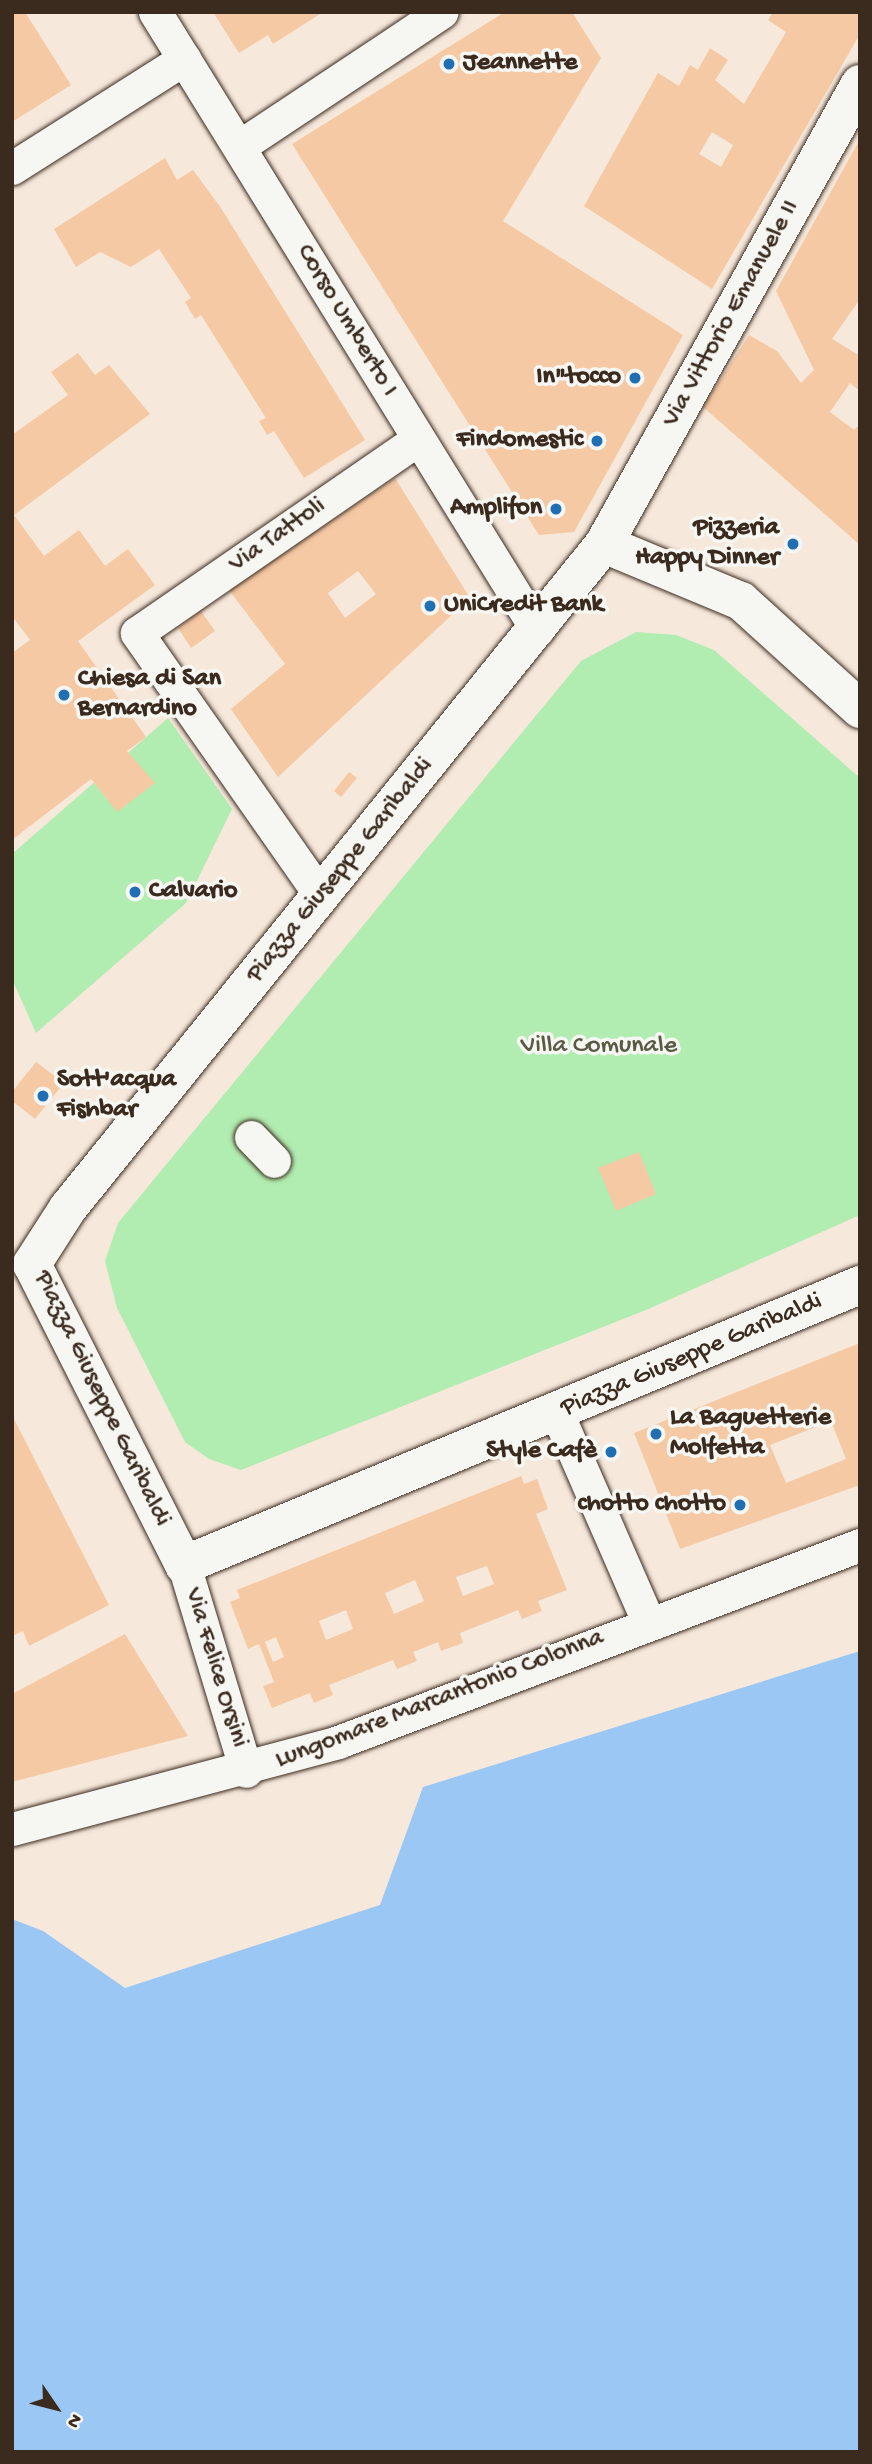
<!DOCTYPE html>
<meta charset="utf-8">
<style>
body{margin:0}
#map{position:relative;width:872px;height:2464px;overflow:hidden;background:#f6e8db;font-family:"Gochi Hand",sans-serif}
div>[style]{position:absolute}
.green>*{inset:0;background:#b1ecb0}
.water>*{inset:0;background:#9ac7f4}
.building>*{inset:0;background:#f6c9a5}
.roads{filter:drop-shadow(0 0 2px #3b2a1e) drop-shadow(0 0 2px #3b2a1e)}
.street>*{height:33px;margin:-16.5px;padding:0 16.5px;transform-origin:16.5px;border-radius:16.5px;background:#f6f6f2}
.secondary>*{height:38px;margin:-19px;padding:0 19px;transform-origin:19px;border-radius:19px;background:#f6f6f2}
.dots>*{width:19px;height:19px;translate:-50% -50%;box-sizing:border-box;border:4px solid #f6f6f2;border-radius:50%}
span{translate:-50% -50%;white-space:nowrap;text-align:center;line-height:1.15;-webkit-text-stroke:7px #f6f6f2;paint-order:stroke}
.poi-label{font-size:26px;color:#3b2a1e;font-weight:700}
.left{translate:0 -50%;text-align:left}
.right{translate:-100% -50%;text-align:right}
.street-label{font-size:26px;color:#3b2a1e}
.park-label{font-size:26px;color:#585a42}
.frame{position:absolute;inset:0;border:14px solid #3b2a1e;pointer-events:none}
.north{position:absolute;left:21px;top:2373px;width:70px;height:70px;-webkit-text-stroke:5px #f6f6f2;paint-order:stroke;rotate:125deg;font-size:19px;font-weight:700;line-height:28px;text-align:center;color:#3b2a1e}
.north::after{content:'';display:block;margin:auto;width:24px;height:32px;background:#3b2a1e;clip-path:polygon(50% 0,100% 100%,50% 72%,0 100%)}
</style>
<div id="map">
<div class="green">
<i style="clip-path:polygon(636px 632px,676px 635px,714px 650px,860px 778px,860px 1215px,646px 1310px,241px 1470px,209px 1459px,185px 1442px,117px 1308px,105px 1261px,118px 1223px,581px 661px)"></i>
<i style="clip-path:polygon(168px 718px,232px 809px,186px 903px,36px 1033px,12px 979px,12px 854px)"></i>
</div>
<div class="water">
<i style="clip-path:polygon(860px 1651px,860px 2452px,12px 2452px,12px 1919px,43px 1931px,125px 1988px,380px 1905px,423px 1787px)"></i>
</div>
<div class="building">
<i style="clip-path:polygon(12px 12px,25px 12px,71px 85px,12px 122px)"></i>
<i style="clip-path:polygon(213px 12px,323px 12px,273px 44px,268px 35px,239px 53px)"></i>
<i style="clip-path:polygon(505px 12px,572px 12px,601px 58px,503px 221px,683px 335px,574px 532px,539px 535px,292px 144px)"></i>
<i style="clip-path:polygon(evenodd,773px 12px,860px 12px,860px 34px,712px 289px,584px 206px,658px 73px,679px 86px,690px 65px,698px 70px,710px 48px,728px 60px,715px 80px,744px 104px,786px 32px,768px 20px,773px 12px,712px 132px,733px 145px,721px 167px,699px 154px,712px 132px)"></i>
<i style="clip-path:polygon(860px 139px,860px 299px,832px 339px,860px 356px,860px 391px,850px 383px,830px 412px,854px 430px,860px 424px,860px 545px,703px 407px,749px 335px,777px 351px,801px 383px,814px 370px,776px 291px)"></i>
<i style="clip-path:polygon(165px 158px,177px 180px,193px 170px,221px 208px,365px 440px,304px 478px,274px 431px,267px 435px,259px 421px,266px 418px,201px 315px,195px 319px,185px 302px,191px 298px,159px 249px,131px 267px,100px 252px,76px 267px,54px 229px)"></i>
<i style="clip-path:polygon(78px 353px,95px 375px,109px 365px,150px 414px,14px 515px,44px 556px,79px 530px,105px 566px,128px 549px,155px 585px,78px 641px,146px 737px,127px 751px,155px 783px,117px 812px,91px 779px,12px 840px,12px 653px,30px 640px,12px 616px,12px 435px,68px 395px,51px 372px)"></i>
<i style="clip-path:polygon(evenodd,395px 478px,470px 598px,278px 777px,231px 709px,285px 664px,229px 590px,395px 478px,358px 571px,376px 594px,345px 618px,328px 593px,358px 571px)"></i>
<i style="clip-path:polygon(201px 611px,215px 631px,191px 648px,178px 628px)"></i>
<i style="clip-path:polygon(349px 772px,357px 778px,341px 797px,334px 791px)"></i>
<i style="clip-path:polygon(36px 1062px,64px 1083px,35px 1119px,12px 1101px,12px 1092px)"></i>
<i style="clip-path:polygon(639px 1152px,656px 1194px,616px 1211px,598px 1168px)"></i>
<i style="clip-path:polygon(evenodd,860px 1343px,860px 1485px,680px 1549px,634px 1433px,860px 1343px,831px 1421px,846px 1459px,786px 1483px,770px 1445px,831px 1421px)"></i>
<i style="clip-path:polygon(12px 1415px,109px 1605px,29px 1646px,23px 1631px,12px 1636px)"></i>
<i style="clip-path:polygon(evenodd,521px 1476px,524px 1484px,537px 1479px,548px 1509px,536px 1514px,567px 1590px,538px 1601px,542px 1611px,522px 1619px,518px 1610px,460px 1633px,463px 1643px,441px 1651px,438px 1642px,413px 1652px,417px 1661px,397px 1669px,393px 1660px,329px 1685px,333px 1695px,314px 1703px,310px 1693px,272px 1708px,263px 1686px,274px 1682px,259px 1644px,248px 1649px,230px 1602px,240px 1598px,237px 1590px,521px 1476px,487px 1566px,494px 1584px,463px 1596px,456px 1577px,487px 1566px,521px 1476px,415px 1580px,424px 1601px,394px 1614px,385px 1593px,415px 1580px,521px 1476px,346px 1610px,353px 1629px,326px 1640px,319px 1621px,346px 1610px,521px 1476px,276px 1637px,284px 1657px,273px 1662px,265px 1642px,276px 1637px)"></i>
<i style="clip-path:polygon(125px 1634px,188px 1736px,12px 1782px,12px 1694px)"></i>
</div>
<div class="roads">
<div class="street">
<i style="left:155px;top:12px;width:727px;rotate:58.28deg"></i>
<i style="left:240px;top:146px;width:242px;rotate:-33.6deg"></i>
<i style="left:12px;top:168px;width:204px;rotate:-32.4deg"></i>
<i style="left:321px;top:896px;width:321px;rotate:-125deg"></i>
<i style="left:137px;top:633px;width:341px;rotate:-34.6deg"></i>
<i style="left:251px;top:1137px;width:33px;rotate:46deg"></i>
<i style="left:557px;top:1413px;width:227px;rotate:66.4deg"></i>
<i style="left:184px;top:1565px;width:215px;rotate:73.2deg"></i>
<i style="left:12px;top:1829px;width:337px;rotate:-14.9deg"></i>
<i style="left:338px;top:1742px;width:558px;rotate:-20.68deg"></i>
</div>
<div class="secondary">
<i style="left:860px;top:84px;width:526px;rotate:119.1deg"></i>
<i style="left:604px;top:544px;width:853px;rotate:128.91deg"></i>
<i style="left:68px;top:1208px;width:67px;rotate:122.7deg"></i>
<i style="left:32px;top:1264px;width:337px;rotate:63.2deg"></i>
<i style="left:184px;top:1565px;width:732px;rotate:-22.5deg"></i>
<i style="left:604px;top:544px;width:148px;rotate:22.6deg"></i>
<i style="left:741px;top:601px;width:161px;rotate:42.2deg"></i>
</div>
</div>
<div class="dots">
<i style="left:449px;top:64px;background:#1f6fb2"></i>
<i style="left:635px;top:378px;background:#1f6fb2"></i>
<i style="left:597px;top:441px;background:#1f6fb2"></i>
<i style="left:556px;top:509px;background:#1f6fb2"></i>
<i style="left:793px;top:544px;background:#1f6fb2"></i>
<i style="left:430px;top:606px;background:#1f6fb2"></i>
<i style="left:64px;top:695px;background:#1f6fb2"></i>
<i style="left:135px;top:892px;background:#1f6fb2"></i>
<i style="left:43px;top:1096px;background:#1f6fb2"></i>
<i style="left:656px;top:1434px;background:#1f6fb2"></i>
<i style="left:611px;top:1452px;background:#1f6fb2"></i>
<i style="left:740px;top:1505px;background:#1f6fb2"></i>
</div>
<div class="poi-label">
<span class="left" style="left:463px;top:64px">Jeannette</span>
<span class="right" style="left:621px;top:378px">In"tocco</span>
<span class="right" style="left:583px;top:441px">Findomestic</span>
<span class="right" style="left:542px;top:509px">Amplifon</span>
<span class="right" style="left:779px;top:544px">Pizzeria<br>Happy Dinner</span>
<span class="left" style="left:444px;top:606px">UniCredit Bank</span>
<span class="left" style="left:78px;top:695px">Chiesa di San<br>Bernardino</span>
<span class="left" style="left:149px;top:892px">Calvario</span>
<span class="left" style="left:57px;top:1096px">Sott'acqua<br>Fishbar</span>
<span class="left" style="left:670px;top:1434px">La Baguetterie<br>Molfetta</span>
<span class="right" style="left:597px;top:1452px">Style Cafè</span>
<span class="right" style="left:726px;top:1505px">chotto chotto</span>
</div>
<div class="street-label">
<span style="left:732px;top:314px;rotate:-61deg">Via Vittorio Emanuele II</span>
<span style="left:346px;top:321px;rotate:59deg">Corso Umberto I</span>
<span style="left:278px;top:536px;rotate:-35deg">Via Tattoli</span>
<span style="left:341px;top:871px;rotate:-51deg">Piazza Giuseppe Garibaldi</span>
<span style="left:692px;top:1356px;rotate:-23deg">Piazza Giuseppe Garibaldi</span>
<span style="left:101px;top:1399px;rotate:64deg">Piazza Giuseppe Garibaldi</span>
<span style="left:215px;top:1668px;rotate:73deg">Via Felice Orsini</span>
<span style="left:440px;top:1700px;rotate:-21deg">Lungomare Marcantonio Colonna</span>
</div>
<div class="park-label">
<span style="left:599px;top:1047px">Villa Comunale</span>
</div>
<div class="frame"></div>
<div class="north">N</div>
</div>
